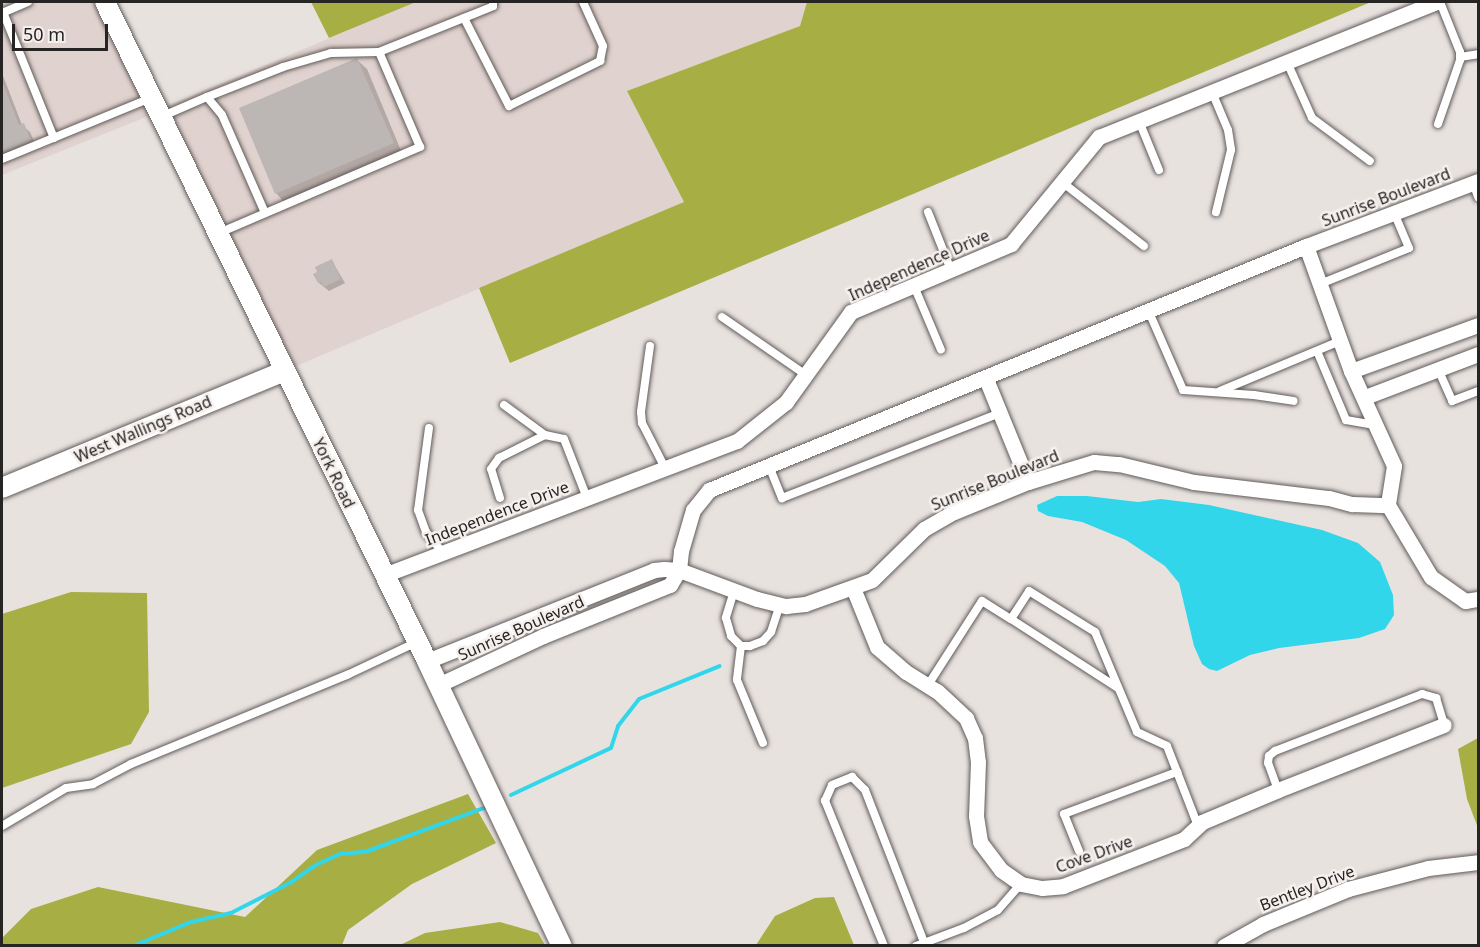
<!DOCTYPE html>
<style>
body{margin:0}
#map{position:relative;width:1480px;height:947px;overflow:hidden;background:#e8e2df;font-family:"Noto Sans",sans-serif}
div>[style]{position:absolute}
.built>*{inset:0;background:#e0d2ce}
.forest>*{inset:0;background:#a7ae44}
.water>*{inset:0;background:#32d6ea}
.shadow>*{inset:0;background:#0003}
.stream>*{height:4px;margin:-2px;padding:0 2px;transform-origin:2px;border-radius:2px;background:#32d6ea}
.building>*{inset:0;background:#bcb6b4}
.roads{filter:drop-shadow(0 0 2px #605b59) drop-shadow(0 0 2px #605b59)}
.service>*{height:8px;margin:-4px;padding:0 4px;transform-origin:4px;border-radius:4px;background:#fff}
.minor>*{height:15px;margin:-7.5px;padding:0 7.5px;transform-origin:7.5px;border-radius:7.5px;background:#fff}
.tertiary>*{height:20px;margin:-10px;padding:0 10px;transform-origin:10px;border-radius:10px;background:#fff}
span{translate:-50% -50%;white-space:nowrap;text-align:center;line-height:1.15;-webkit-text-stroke:5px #f5efed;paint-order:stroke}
.street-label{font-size:16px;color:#272524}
.frame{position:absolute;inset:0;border:3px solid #272524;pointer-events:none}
.scale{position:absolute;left:12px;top:24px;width:96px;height:27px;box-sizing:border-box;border:3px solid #272524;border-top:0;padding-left:8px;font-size:18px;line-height:21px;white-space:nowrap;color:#272524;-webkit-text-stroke:4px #f5efed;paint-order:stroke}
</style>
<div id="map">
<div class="built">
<i style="clip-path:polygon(2px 2px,96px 2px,151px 115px,2px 175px)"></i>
<i style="clip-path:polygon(416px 2px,807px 2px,800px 26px,627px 91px,684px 202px,289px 369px,167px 106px)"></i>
</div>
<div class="forest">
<i style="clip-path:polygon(311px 2px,416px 2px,329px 38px)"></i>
<i style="clip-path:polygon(807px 2px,1371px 2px,510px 363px,479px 288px,684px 202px,627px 91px,800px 26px)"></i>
<i style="clip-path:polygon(71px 592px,147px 593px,149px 712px,131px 744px,2px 788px,2px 614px)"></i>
<i style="clip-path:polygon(1478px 738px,1478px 828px,1467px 799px,1458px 749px)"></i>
<i style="clip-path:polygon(468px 794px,496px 843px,412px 884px,348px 930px,342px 945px,2px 945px,2px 938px,31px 909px,98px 887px,245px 917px,317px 850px)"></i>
<i style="clip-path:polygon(834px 897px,854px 945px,756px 945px,775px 916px,815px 898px)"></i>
<i style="clip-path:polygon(500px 922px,538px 933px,545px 945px,400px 945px,425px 933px)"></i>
</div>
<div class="water">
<i style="clip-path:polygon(1057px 496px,1087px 496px,1138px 502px,1161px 499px,1209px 505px,1322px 530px,1358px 543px,1380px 562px,1393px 595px,1394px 615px,1385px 629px,1359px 638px,1279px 648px,1250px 655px,1217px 671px,1209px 669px,1202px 664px,1194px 646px,1179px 583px,1165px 566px,1126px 540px,1082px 522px,1048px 516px,1038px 511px,1037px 505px)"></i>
</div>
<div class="shadow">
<i style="clip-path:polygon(357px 60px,367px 69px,402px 153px,285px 203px,276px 193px)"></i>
<i style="clip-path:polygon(2px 73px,22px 125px,30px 132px,37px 148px,2px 161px)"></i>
<i style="clip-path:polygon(332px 261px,345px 283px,329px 291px,319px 283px)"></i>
</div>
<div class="stream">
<i style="left:511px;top:795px;width:110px;rotate:-25.2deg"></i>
<i style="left:611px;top:748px;width:23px;rotate:-72deg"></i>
<i style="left:618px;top:726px;width:34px;rotate:-52deg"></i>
<i style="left:639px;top:699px;width:87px;rotate:-22.2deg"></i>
<i style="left:133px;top:946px;width:63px;rotate:-22.5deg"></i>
<i style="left:191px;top:922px;width:41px;rotate:-12.7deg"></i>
<i style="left:231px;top:913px;width:66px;rotate:-27deg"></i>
<i style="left:290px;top:883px;width:29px;rotate:-35deg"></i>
<i style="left:314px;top:866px;width:29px;rotate:-25deg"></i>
<i style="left:340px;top:854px;width:25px;rotate:-5deg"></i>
<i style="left:365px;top:852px;width:127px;rotate:-20.3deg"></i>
</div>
<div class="building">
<i style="clip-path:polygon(357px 58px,394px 143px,275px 194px,239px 108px)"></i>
<i style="clip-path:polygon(2px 81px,19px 125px,24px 123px,31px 141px,2px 153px)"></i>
<i style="clip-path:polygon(332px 259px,341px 279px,324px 287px,321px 282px,318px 283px,313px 274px,317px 272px,315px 267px)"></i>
</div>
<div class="roads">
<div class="service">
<i style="left:3px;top:12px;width:136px;rotate:68deg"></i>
<i style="left:2px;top:13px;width:28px;rotate:-23deg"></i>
<i style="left:464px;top:18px;width:31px;rotate:-22deg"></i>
<i style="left:493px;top:6px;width:4px;rotate:-90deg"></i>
<i style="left:1460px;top:57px;width:18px;rotate:-9deg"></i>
<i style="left:1287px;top:62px;width:61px;rotate:65.9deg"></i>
<i style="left:1312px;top:118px;width:72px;rotate:36.6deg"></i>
<i style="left:1212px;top:92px;width:41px;rotate:67.2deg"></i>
<i style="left:1228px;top:130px;width:20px;rotate:81deg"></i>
<i style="left:1231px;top:150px;width:64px;rotate:103.6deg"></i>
<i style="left:207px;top:97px;width:82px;rotate:-21.5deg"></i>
<i style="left:283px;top:67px;width:50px;rotate:-16.3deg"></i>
<i style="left:331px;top:53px;width:48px;rotate:-1.2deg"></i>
<i style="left:163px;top:116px;width:48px;rotate:-23.4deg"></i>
<i style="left:207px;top:97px;width:23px;rotate:50deg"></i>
<i style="left:222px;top:115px;width:107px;rotate:66.3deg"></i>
<i style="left:1139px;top:121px;width:53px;rotate:67.8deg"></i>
<i style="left:1438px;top:124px;width:68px;rotate:-71deg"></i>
<i style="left:1460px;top:60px;width:8px;rotate:-90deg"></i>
<i style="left:1460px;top:52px;width:54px;rotate:-111.8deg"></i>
<i style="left:2px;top:159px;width:161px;rotate:-22.3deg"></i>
<i style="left:1062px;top:182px;width:104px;rotate:38deg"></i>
<i style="left:1473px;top:183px;width:15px;rotate:70deg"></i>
<i style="left:928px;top:212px;width:62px;rotate:68.4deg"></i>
<i style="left:219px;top:233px;width:219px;rotate:-23.2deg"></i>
<i style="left:420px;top:147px;width:103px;rotate:-113.3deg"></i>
<i style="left:379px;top:52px;width:92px;rotate:-21.8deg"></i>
<i style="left:464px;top:18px;width:99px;rotate:62.9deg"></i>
<i style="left:509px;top:106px;width:102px;rotate:-26.3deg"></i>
<i style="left:600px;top:61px;width:15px;rotate:-79deg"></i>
<i style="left:603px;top:46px;width:48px;rotate:-114.4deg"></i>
<i style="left:1320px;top:284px;width:96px;rotate:-22deg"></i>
<i style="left:1409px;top:248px;width:38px;rotate:-113deg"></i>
<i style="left:914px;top:286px;width:69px;rotate:67.1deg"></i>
<i style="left:1149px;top:312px;width:85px;rotate:66.4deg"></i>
<i style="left:1183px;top:390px;width:71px;rotate:4deg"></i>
<i style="left:1254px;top:395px;width:40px;rotate:8.5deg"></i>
<i style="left:722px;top:317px;width:102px;rotate:34.6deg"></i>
<i style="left:650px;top:346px;width:67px;rotate:97.8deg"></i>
<i style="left:641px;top:412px;width:11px;rotate:85deg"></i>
<i style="left:642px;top:423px;width:51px;rotate:62.9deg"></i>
<i style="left:1317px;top:351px;width:75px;rotate:67.2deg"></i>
<i style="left:1346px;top:420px;width:29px;rotate:10deg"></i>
<i style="left:1438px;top:369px;width:35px;rotate:66deg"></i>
<i style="left:1452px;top:401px;width:28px;rotate:-21deg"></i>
<i style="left:1220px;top:391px;width:130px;rotate:-22.6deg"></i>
<i style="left:504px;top:405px;width:51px;rotate:36.2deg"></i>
<i style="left:545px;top:435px;width:19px;rotate:12deg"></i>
<i style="left:564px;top:439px;width:63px;rotate:68.7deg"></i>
<i style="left:429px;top:428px;width:83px;rotate:97.6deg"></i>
<i style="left:418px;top:510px;width:23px;rotate:70deg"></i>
<i style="left:426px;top:532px;width:27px;rotate:51deg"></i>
<i style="left:769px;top:466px;width:35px;rotate:68deg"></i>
<i style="left:782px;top:498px;width:234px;rotate:-21.3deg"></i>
<i style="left:500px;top:498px;width:30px;rotate:-107deg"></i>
<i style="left:491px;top:469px;width:14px;rotate:-54deg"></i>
<i style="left:499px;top:458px;width:51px;rotate:-26.6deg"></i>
<i style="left:734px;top:591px;width:28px;rotate:107deg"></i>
<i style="left:726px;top:618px;width:19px;rotate:74deg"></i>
<i style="left:731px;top:636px;width:14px;rotate:45deg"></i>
<i style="left:741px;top:646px;width:9px"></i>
<i style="left:750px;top:646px;width:14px;rotate:-21deg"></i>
<i style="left:763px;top:641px;width:12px;rotate:-48deg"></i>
<i style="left:771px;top:632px;width:29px;rotate:-72deg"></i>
<i style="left:1011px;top:619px;width:127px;rotate:32.8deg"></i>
<i style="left:741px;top:646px;width:34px;rotate:97deg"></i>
<i style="left:737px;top:680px;width:68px;rotate:67.6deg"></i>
<i style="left:928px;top:685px;width:100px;rotate:-57.3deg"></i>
<i style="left:982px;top:601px;width:34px;rotate:32deg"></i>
<i style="left:1011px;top:619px;width:33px;rotate:-57deg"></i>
<i style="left:1029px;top:591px;width:78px;rotate:31.8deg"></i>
<i style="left:1095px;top:632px;width:108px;rotate:67.2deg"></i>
<i style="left:1137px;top:732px;width:33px;rotate:25deg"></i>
<i style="left:1167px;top:746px;width:86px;rotate:68.8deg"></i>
<i style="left:1278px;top:790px;width:29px;rotate:-110deg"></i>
<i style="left:1268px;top:763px;width:7px;rotate:-82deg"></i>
<i style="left:1269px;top:756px;width:8px;rotate:-40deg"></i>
<i style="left:1275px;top:751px;width:158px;rotate:-21.2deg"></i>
<i style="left:1422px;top:694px;width:15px;rotate:16deg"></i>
<i style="left:1436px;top:698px;width:28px;rotate:73deg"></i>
<i style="left:2px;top:826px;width:74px;rotate:-30.7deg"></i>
<i style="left:66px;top:788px;width:27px;rotate:-8deg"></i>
<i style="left:93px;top:784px;width:43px;rotate:-27.8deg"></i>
<i style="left:131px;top:764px;width:234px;rotate:-22.4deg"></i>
<i style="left:347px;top:675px;width:77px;rotate:-25.2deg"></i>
<i style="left:1079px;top:851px;width:40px;rotate:-112deg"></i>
<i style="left:1064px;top:814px;width:121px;rotate:-20.4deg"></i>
<i style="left:884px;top:946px;width:157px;rotate:-112.1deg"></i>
<i style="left:825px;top:801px;width:17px;rotate:-66deg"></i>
<i style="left:832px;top:785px;width:22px;rotate:-22deg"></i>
<i style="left:852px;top:777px;width:18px;rotate:45deg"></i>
<i style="left:865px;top:790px;width:163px;rotate:68.8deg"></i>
<i style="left:916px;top:946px;width:51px;rotate:-20.6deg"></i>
<i style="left:964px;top:928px;width:38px;rotate:-28deg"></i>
<i style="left:998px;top:910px;width:35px;rotate:-49deg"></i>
</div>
<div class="minor">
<i style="left:1306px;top:246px;width:133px;rotate:70.2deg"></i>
<i style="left:1351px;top:371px;width:104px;rotate:65.6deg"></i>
<i style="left:1394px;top:466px;width:39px;rotate:99deg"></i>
<i style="left:1388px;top:505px;width:84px;rotate:59.2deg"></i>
<i style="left:1431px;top:577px;width:42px;rotate:35.2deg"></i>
<i style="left:1465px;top:601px;width:13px;rotate:-9deg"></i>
<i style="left:1351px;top:371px;width:135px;rotate:-19.9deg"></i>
<i style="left:986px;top:379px;width:111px;rotate:67.8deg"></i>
<i style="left:1365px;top:397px;width:121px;rotate:-20.8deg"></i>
<i style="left:384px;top:575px;width:378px;rotate:-20.8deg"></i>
<i style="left:737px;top:441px;width:63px;rotate:-38.5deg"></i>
<i style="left:786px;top:402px;width:111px;rotate:-54.2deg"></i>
<i style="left:851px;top:312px;width:174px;rotate:-23deg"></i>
<i style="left:1011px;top:244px;width:139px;rotate:-50.6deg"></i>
<i style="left:1099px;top:137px;width:364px;rotate:-21.8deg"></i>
<i style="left:853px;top:588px;width:64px;rotate:67.9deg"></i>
<i style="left:877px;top:647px;width:38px;rotate:41deg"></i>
<i style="left:906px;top:672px;width:36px;rotate:32deg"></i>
<i style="left:937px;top:691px;width:40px;rotate:43deg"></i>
<i style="left:966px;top:718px;width:22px;rotate:66deg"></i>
<i style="left:975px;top:738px;width:24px;rotate:83deg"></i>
<i style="left:978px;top:762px;width:54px;rotate:92.1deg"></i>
<i style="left:976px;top:816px;width:26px;rotate:81deg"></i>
<i style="left:980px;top:842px;width:35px;rotate:53deg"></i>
<i style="left:1001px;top:870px;width:24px;rotate:35deg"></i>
<i style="left:1021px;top:884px;width:21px;rotate:11deg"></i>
<i style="left:1042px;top:888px;width:21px;rotate:-5deg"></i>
<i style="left:1063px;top:886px;width:130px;rotate:-21.2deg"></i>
<i style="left:1184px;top:839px;width:25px;rotate:-43deg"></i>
<i style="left:1202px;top:822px;width:82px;rotate:-22.8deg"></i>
<i style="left:1278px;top:790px;width:178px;rotate:-21.4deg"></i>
<i style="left:427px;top:661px;width:245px;rotate:-21.8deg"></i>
<i style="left:654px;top:570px;width:10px;rotate:-6deg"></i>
<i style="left:664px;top:569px;width:15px;rotate:4deg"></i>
<i style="left:679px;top:570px;width:83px;rotate:20.4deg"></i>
<i style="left:757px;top:599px;width:30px;rotate:14deg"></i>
<i style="left:786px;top:606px;width:19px;rotate:-6deg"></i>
<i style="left:805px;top:604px;width:71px;rotate:-19.7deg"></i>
<i style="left:872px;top:580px;width:73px;rotate:-44.4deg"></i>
<i style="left:924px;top:529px;width:34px;rotate:-30deg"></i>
<i style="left:954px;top:512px;width:80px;rotate:-22.1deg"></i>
<i style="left:1028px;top:482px;width:69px;rotate:-16.9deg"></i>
<i style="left:1094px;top:462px;width:25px;rotate:5deg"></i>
<i style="left:1119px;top:464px;width:77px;rotate:13.5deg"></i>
<i style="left:1194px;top:482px;width:136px;rotate:6.8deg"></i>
<i style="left:1329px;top:498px;width:24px;rotate:15deg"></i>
<i style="left:1352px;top:504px;width:36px;rotate:2deg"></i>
<i style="left:438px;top:685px;width:116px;rotate:-25deg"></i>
<i style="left:543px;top:636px;width:137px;rotate:-21.9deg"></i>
<i style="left:670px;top:585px;width:17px;rotate:-59deg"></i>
<i style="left:679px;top:570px;width:19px;rotate:-84deg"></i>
<i style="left:681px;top:551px;width:43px;rotate:-73.7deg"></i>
<i style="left:693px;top:510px;width:26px;rotate:-51deg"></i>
<i style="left:709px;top:490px;width:645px;rotate:-22.23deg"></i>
<i style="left:1306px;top:246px;width:184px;rotate:-20.7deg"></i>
<i style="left:1224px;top:946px;width:45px;rotate:-29.4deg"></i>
<i style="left:1263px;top:924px;width:92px;rotate:-22.4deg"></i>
<i style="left:1348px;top:889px;width:83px;rotate:-14.7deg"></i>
<i style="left:1428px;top:868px;width:50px;rotate:-6.8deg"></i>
</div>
<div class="tertiary">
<i style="left:105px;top:2px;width:733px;rotate:63.96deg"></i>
<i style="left:427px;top:661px;width:315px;rotate:64.7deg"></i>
<i style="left:2px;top:488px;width:305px;rotate:-22.5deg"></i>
</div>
</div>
<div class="street-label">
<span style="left:1386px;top:197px;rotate:-21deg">Sunrise Boulevard</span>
<span style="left:919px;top:265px;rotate:-24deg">Independence Drive</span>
<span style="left:143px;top:429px;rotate:-23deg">West Wallings Road</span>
<span style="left:334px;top:473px;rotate:64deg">York Road</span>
<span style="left:995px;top:480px;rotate:-22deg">Sunrise Boulevard</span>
<span style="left:497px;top:513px;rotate:-21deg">Independence Drive</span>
<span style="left:521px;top:628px;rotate:-24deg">Sunrise Boulevard</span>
<span style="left:1094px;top:854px;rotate:-20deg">Cove Drive</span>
<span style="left:1307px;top:888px;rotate:-21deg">Bentley Drive</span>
</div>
<div class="frame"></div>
<div class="scale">50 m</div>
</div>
